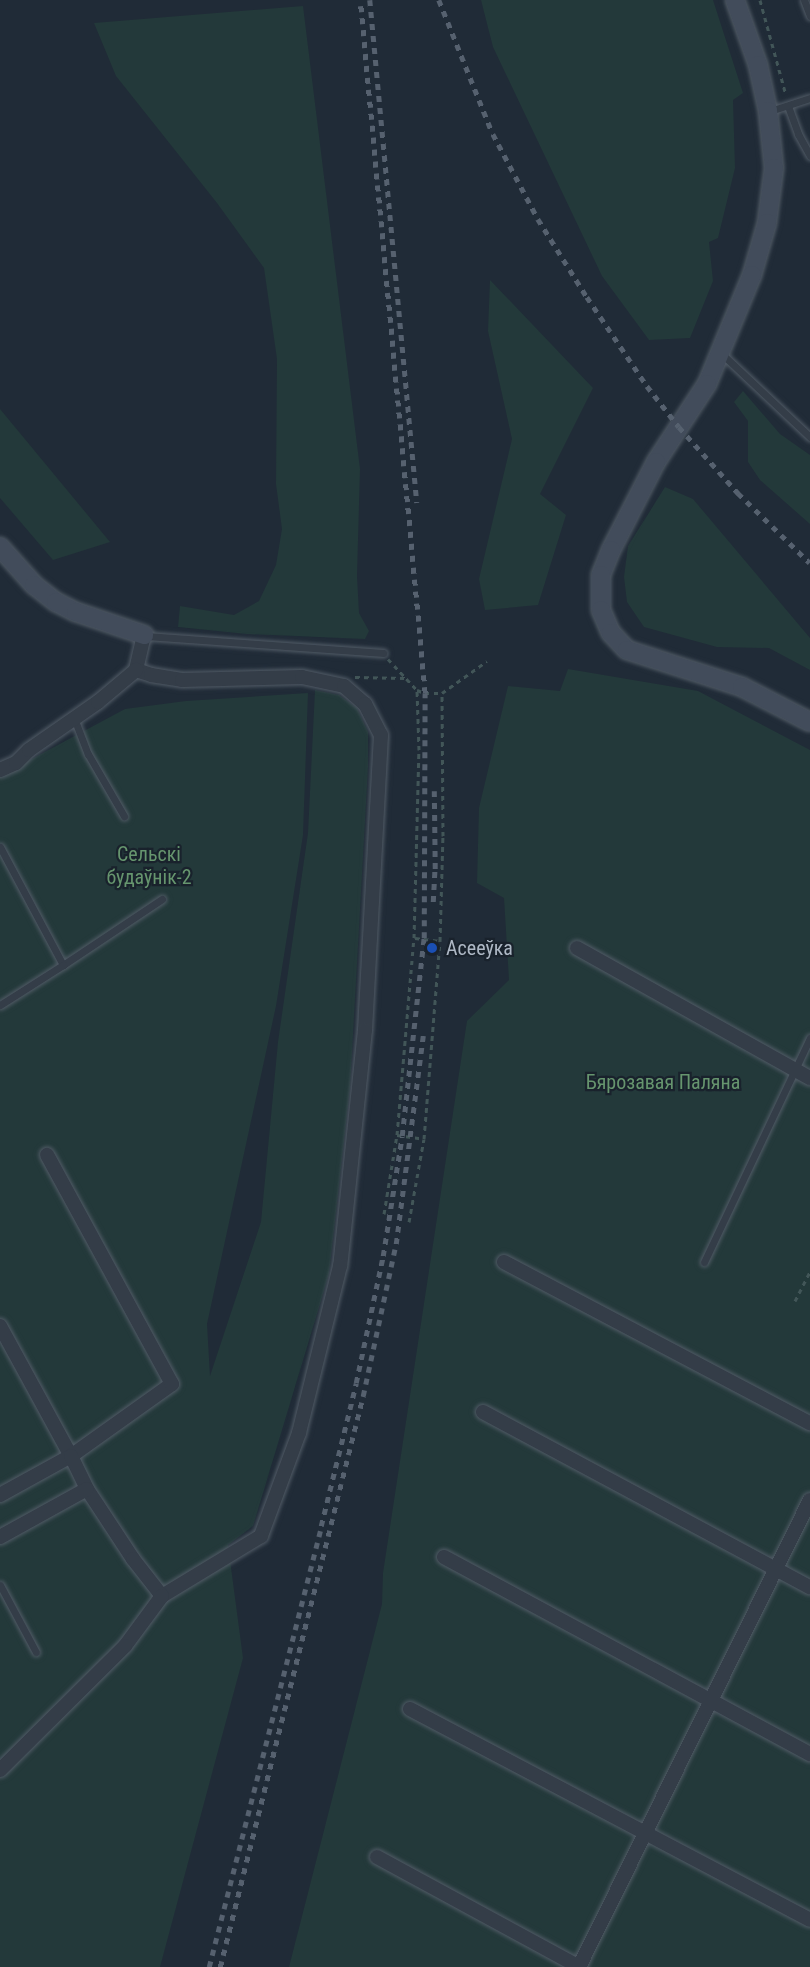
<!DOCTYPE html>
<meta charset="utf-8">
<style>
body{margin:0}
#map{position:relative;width:810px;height:1967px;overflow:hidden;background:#202b37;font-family:"Roboto Condensed",sans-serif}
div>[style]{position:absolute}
.green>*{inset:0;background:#23393a}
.path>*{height:3px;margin-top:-1.5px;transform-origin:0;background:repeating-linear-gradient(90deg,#425658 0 4.5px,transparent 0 9px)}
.roads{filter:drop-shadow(0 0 2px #515b66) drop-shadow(0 0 2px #515b66)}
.lane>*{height:7px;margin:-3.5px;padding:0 3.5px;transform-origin:3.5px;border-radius:3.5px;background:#343d48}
.street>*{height:14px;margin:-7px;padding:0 7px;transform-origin:7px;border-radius:7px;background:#343d48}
.secondary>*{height:18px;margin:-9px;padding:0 9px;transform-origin:9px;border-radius:9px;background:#424c5b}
.rail>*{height:4.5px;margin-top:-2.25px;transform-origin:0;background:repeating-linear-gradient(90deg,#56616f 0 6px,transparent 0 12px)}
.dots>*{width:16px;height:16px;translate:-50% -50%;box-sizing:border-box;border:3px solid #19222c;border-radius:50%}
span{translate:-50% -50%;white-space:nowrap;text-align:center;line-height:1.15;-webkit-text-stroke:4.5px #19222c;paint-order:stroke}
.park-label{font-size:20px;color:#66956e}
.poi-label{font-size:20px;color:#aeb8c5}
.left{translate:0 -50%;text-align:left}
</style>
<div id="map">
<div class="green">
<i style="clip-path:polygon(481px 0,713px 0,743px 93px,733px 100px,735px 168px,718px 238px,709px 242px,713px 281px,690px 338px,649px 340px,602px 276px,493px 47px)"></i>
<i style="clip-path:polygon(303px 6px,360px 469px,357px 576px,359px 613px,369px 631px,365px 639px,247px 634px,178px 627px,180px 606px,234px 615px,259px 601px,276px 565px,282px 529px,276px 484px,277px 359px,264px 268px,217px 203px,116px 76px,94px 23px)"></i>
<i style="clip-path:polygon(490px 280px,593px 388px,540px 494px,566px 515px,538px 605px,485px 610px,479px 579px,512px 439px,488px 331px)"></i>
<i style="clip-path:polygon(743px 391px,780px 434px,810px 455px,810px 524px,760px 480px,748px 462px,748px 421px,734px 402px)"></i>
<i style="clip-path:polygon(0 409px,110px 542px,53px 560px,0 498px)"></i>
<i style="clip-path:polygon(665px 487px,693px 499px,810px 638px,810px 670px,769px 648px,717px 647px,644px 627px,627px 602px,624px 577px,628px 546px)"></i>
<i style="clip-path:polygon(568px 669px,698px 691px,810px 750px,810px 1967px,289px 1967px,382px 1604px,383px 1573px,467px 1021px,509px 980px,504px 898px,477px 883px,479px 808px,508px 686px,560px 691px)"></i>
<i style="clip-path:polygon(315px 690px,339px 695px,357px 708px,368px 732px,368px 767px,350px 1088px,329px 1274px,253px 1526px,228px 1545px,243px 1658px,160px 1967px,0 1967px,0 776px,125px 709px,186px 701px,308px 693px,303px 835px,276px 1006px,207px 1324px,210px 1376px,261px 1222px,278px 1042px,308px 833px)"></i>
</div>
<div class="path">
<i style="left:760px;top:0;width:98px;rotate:74.7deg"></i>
<i style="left:388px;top:659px;width:42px;rotate:46.9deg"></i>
<i style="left:417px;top:690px;width:9px;rotate:21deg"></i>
<i style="left:425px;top:693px;width:17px"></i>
<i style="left:442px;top:693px;width:55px;rotate:-35.4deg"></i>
<i style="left:355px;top:677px;width:50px;rotate:1.1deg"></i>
<i style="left:415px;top:938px;width:25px;rotate:7deg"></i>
<i style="left:397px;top:1135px;width:27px;rotate:8deg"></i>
<i style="left:384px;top:1214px;width:80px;rotate:-80.7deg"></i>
<i style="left:397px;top:1135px;width:198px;rotate:-85.1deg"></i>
<i style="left:414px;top:938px;width:188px;rotate:-88.5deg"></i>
<i style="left:419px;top:750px;width:60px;rotate:-91.9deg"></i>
<i style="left:409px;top:1222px;width:84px;rotate:-79.8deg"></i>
<i style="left:424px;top:1139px;width:199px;rotate:-85.4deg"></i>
<i style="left:440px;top:941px;width:105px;rotate:-88.4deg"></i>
<i style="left:443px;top:836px;width:143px;rotate:-90.4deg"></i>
<i style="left:795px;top:1301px;width:33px;rotate:-63deg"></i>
</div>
<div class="roads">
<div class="lane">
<i style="left:804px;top:0;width:17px;rotate:69deg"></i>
<i style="left:788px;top:106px;width:30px;rotate:70deg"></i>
<i style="left:798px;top:134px;width:25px;rotate:61deg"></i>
<i style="left:770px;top:111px;width:42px;rotate:-18deg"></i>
<i style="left:722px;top:354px;width:121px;rotate:43.3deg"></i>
<i style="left:146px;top:636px;width:238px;rotate:4.1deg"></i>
<i style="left:74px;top:718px;width:39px;rotate:69deg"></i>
<i style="left:88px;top:754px;width:72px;rotate:59.9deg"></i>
<i style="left:0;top:847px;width:134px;rotate:61.9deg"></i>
<i style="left:63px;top:965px;width:119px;rotate:-33.7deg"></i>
<i style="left:0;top:1005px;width:75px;rotate:-32.4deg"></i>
<i style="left:704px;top:1262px;width:248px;rotate:-64.7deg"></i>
<i style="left:0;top:1585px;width:76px;rotate:61.8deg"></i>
</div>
<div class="street">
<i style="left:144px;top:635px;width:36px;rotate:103deg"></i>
<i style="left:136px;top:670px;width:16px;rotate:18deg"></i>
<i style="left:151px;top:675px;width:31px;rotate:9deg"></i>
<i style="left:182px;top:680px;width:120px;rotate:-1.4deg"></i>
<i style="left:302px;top:677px;width:43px;rotate:12.1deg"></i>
<i style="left:344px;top:686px;width:28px;rotate:41deg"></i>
<i style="left:365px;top:704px;width:35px;rotate:63deg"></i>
<i style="left:381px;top:735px;width:295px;rotate:93.1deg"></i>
<i style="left:365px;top:1030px;width:237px;rotate:96deg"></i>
<i style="left:340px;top:1266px;width:172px;rotate:103.8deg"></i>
<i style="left:299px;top:1433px;width:110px;rotate:110.3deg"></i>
<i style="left:261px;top:1536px;width:116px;rotate:148.8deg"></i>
<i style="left:0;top:770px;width:17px;rotate:-24deg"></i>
<i style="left:16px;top:763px;width:18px;rotate:-45deg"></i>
<i style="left:29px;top:750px;width:84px;rotate:-34.8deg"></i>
<i style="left:98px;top:702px;width:50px;rotate:-40.1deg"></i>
<i style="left:577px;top:948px;width:267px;rotate:29.2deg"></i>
<i style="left:504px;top:1262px;width:346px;rotate:27.8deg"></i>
<i style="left:0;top:1326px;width:148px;rotate:61.4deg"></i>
<i style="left:71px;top:1456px;width:124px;rotate:-35.5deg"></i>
<i style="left:172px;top:1384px;width:261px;rotate:-118.6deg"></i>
<i style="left:483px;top:1412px;width:371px;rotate:28.2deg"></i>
<i style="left:0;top:1495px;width:81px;rotate:-28.8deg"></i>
<i style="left:71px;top:1456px;width:37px;rotate:64deg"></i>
<i style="left:87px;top:1489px;width:84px;rotate:56.7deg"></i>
<i style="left:133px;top:1559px;width:47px;rotate:51.9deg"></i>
<i style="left:162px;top:1596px;width:62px;rotate:126.5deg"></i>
<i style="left:125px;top:1646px;width:176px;rotate:135.2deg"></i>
<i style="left:0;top:1537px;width:99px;rotate:-28.9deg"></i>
<i style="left:444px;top:1557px;width:416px;rotate:28.3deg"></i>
<i style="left:410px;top:1709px;width:452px;rotate:27.8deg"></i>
<i style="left:377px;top:1857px;width:231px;rotate:28.5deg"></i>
<i style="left:579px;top:1967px;width:521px;rotate:-63.68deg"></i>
</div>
<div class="secondary">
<i style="left:735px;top:0;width:69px;rotate:70.5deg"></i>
<i style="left:758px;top:65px;width:47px;rotate:77.7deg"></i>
<i style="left:768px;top:111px;width:57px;rotate:84deg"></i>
<i style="left:774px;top:168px;width:55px;rotate:97.3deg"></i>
<i style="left:767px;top:223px;width:54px;rotate:106.1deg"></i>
<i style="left:752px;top:275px;width:118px;rotate:112.4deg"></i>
<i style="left:707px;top:384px;width:93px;rotate:123.2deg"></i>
<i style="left:656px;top:462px;width:99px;rotate:117.1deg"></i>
<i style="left:611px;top:550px;width:27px;rotate:112deg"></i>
<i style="left:601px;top:575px;width:35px;rotate:90deg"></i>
<i style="left:601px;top:610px;width:25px;rotate:67deg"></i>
<i style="left:611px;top:633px;width:23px;rotate:47deg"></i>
<i style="left:627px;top:650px;width:121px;rotate:17.8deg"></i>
<i style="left:742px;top:687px;width:76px;rotate:27.2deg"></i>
<i style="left:0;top:547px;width:51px;rotate:48.2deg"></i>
<i style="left:34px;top:585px;width:28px;rotate:38deg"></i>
<i style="left:56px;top:602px;width:22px;rotate:27deg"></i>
<i style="left:76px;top:612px;width:72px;rotate:18.7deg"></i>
</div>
</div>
<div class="rail">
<i style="left:370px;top:0;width:505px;rotate:84.66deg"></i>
<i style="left:439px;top:0;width:144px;rotate:68.1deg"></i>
<i style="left:493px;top:134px;width:96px;rotate:62.1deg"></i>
<i style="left:538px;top:219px;width:92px;rotate:57.9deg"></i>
<i style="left:587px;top:297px;width:107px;rotate:56deg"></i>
<i style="left:647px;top:386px;width:52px;rotate:52deg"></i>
<i style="left:679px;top:427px;width:89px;rotate:48.2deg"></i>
<i style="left:738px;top:493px;width:100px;rotate:44.2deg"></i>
<i style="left:433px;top:902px;width:33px;rotate:-87deg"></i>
<i style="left:435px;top:869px;width:78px;rotate:-90.7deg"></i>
<i style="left:209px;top:1967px;width:455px;rotate:-75.7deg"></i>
<i style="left:321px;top:1526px;width:147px;rotate:-76.2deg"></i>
<i style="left:356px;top:1383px;width:130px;rotate:-78deg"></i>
<i style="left:383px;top:1256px;width:121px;rotate:-81deg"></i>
<i style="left:402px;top:1136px;width:199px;rotate:-83.7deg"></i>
<i style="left:424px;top:938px;width:245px;rotate:-89.8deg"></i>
<i style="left:425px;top:693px;width:696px;rotate:-95.36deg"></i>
<i style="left:220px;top:1967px;width:589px;rotate:-75.94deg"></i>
<i style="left:363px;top:1396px;width:156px;rotate:-77.8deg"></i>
<i style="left:396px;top:1244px;width:210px;rotate:-82.6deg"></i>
</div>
<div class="dots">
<i style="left:432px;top:948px;background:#1a4fb4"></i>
</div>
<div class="park-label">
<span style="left:149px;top:866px">Сельскі<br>будаўнік-2</span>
<span style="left:663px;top:1082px">Бярозавая Паляна</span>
</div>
<div class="poi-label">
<span class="left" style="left:446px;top:948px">Асееўка</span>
</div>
</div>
